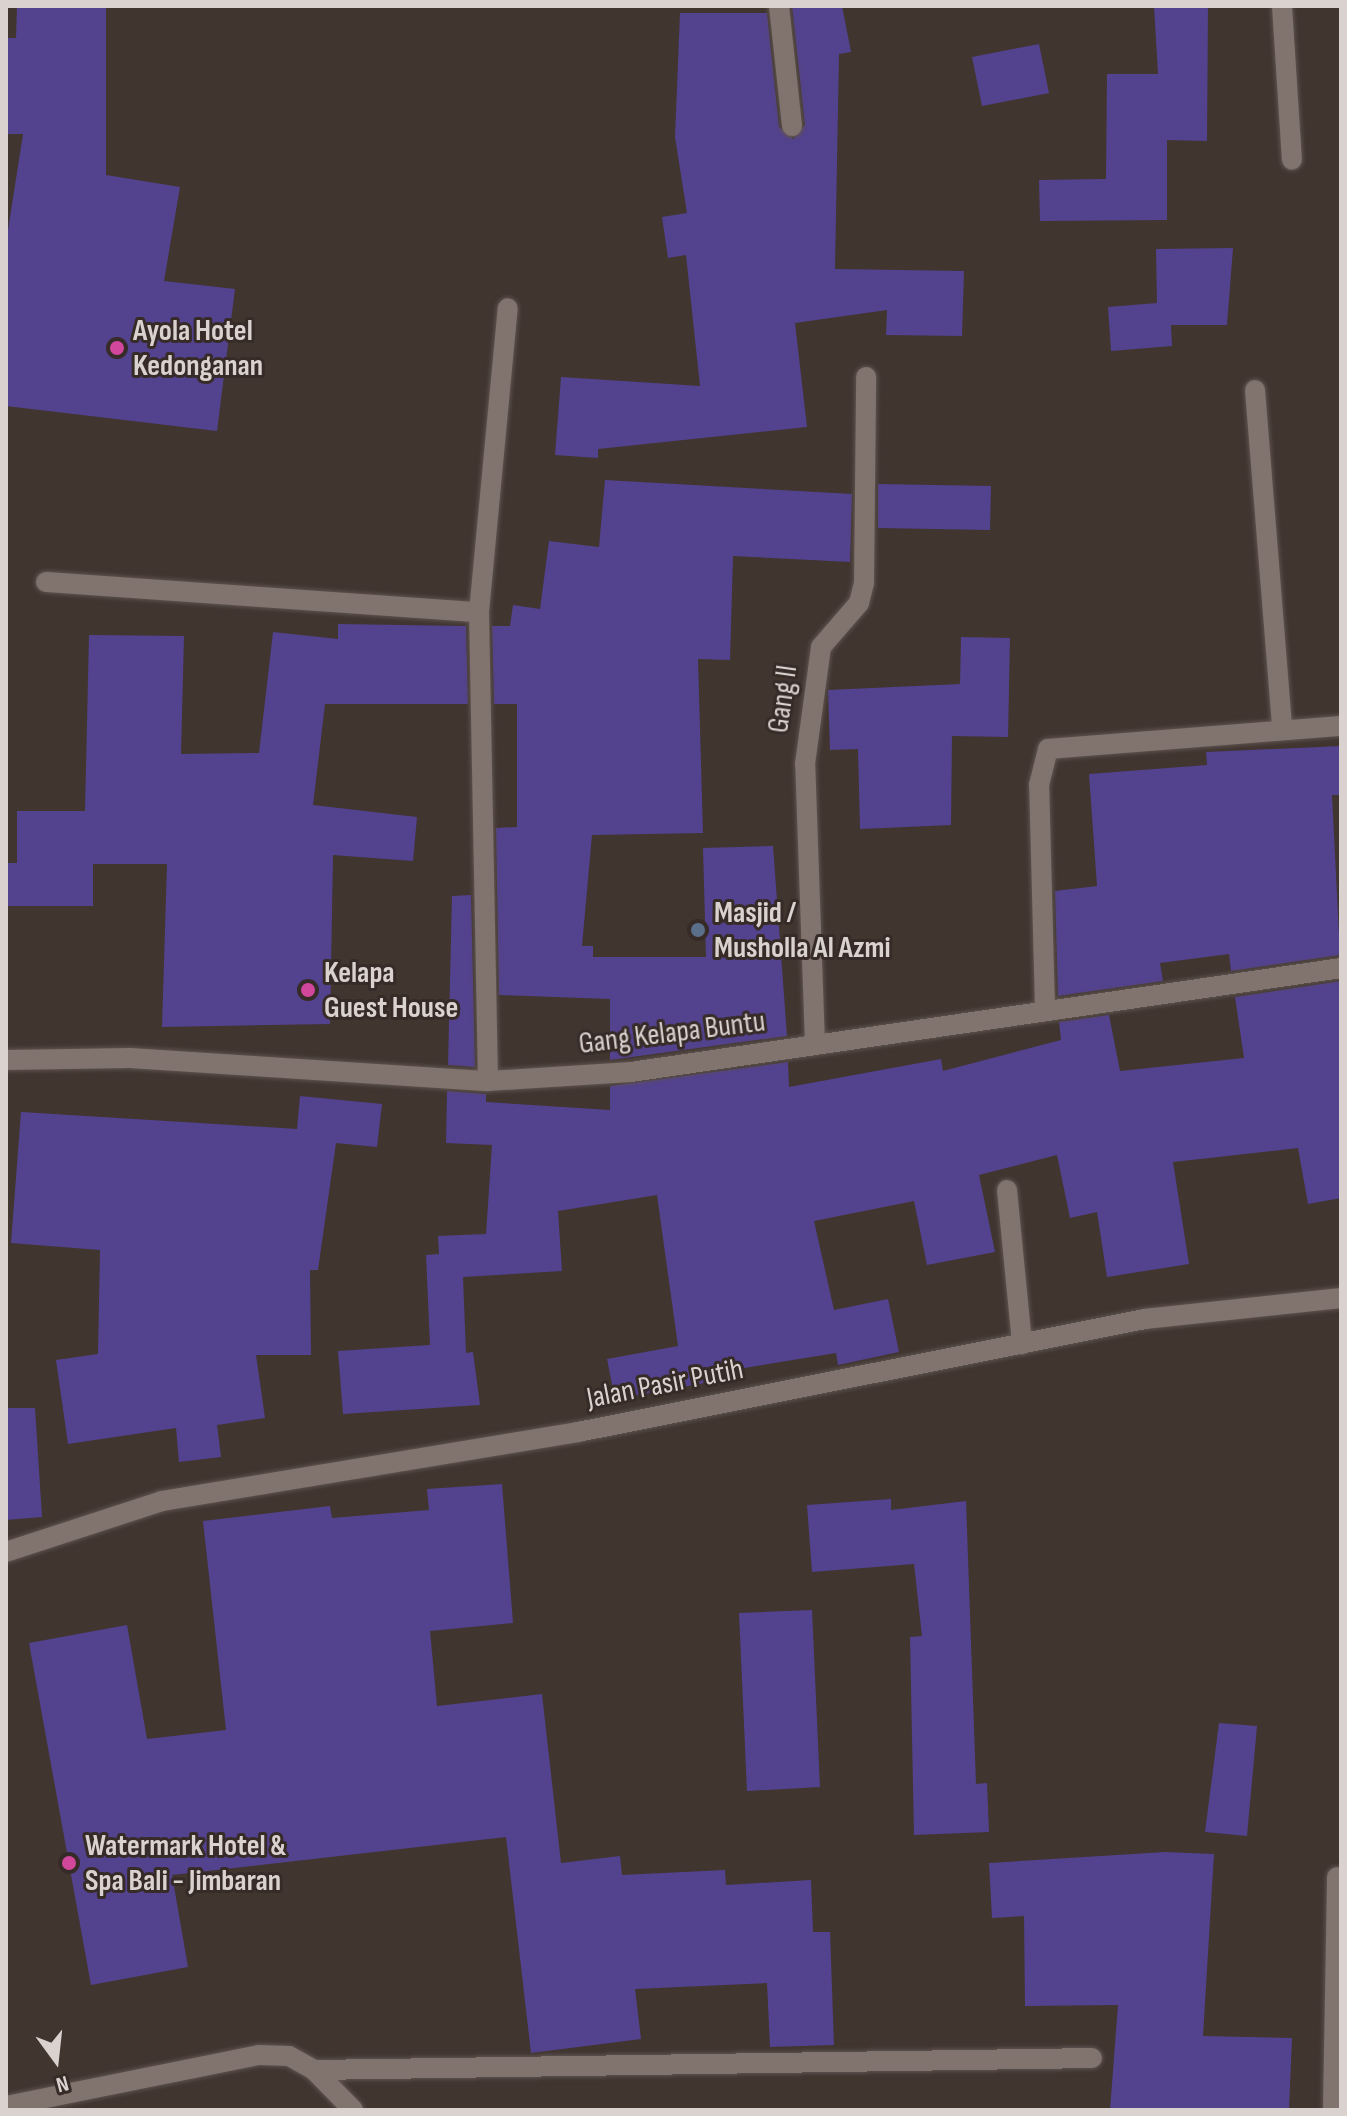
<!DOCTYPE html>
<style>
body{margin:0}
#map{position:relative;width:1347px;height:2116px;overflow:hidden;background:#413530;font-family:"Sofia Sans Condensed",sans-serif}
div>[style]{position:absolute}
.building>*{inset:0;background:#53428e}
.roads{filter:drop-shadow(0 0 2px #5d534f) drop-shadow(0 0 2px #5d534f)}
.minor>*{height:20px;margin:-10px;padding:0 10px;transform-origin:10px;border-radius:10px;background:#81736e}
.dots>*{width:22px;height:22px;translate:-50% -50%;box-sizing:border-box;border:4px solid #362b27;border-radius:50%}
span{translate:-50% -50%;white-space:nowrap;text-align:center;line-height:1.15;-webkit-text-stroke:6px #362b27;paint-order:stroke}
.poi-label{font-size:30px;color:#dad2cf;font-weight:700}
.left{translate:0 -50%;text-align:left}
.street-label{font-size:30px;color:#dad2cf}
.frame{position:absolute;inset:0;border:8px solid #dad2cf;pointer-events:none}
.north{position:absolute;left:16px;top:2020px;width:80px;height:80px;-webkit-text-stroke:6px #362b27;paint-order:stroke;rotate:165deg;font-size:22px;font-weight:700;line-height:32px;text-align:center;color:#dad2cf}
.north::after{content:'';display:block;margin:auto;width:28px;height:36px;background:#dad2cf;clip-path:polygon(50% 0,100% 100%,50% 72%,0 100%)}
</style>
<div id="map">
<div class="building">
<i style="clip-path:polygon(17px 6px,106px 6px,106px 175px,180px 187px,164px 281px,235px 289px,217px 431px,6px 406px,6px 243px,23px 134px,6px 134px,6px 38px,16px 38px)"></i>
<i style="clip-path:polygon(792px 6px,842px 6px,851px 52px,839px 54px,835px 269px,964px 271px,962px 336px,886px 335px,887px 310px,795px 323px,807px 427px,598px 449px,598px 458px,555px 455px,561px 377px,700px 386px,686px 255px,668px 258px,662px 217px,687px 213px,675px 137px,680px 13px,767px 13px,779px 127px,793px 139px,805px 125px)"></i>
<i style="clip-path:polygon(1154px 6px,1208px 6px,1207px 141px,1167px 140px,1167px 220px,1040px 221px,1039px 180px,1106px 179px,1107px 74px,1158px 74px)"></i>
<i style="clip-path:polygon(1039px 44px,1049px 93px,982px 106px,972px 57px)"></i>
<i style="clip-path:polygon(1233px 248px,1227px 325px,1171px 325px,1172px 346px,1111px 351px,1108px 307px,1157px 303px,1156px 249px)"></i>
<i style="clip-path:polygon(605px 480px,852px 494px,850px 562px,733px 556px,730px 660px,698px 659px,703px 833px,592px 835px,582px 946px,593px 946px,593px 957px,706px 957px,703px 848px,773px 846px,787px 1036px,610px 1060px,610px 999px,499px 995px,496px 828px,517px 827px,517px 704px,494px 704px,492px 626px,510px 626px,513px 605px,540px 609px,549px 541px,599px 547px)"></i>
<i style="clip-path:polygon(878px 484px,991px 486px,990px 530px,878px 528px)"></i>
<i style="clip-path:polygon(338px 624px,466px 626px,468px 704px,325px 704px,313px 805px,417px 817px,413px 861px,333px 855px,330px 1024px,162px 1027px,167px 864px,93px 864px,93px 906px,6px 906px,6px 863px,17px 863px,17px 811px,85px 811px,89px 635px,184px 636px,181px 754px,259px 753px,273px 632px,338px 639px)"></i>
<i style="clip-path:polygon(961px 637px,1010px 638px,1008px 737px,952px 736px,951px 825px,860px 829px,858px 749px,830px 750px,828px 690px,960px 684px)"></i>
<i style="clip-path:polygon(1341px 746px,1341px 795px,1332px 795px,1340px 955px,1231px 971px,1229px 954px,1160px 963px,1163px 981px,1058px 996px,1055px 891px,1097px 886px,1089px 774px,1207px 765px,1206px 752px)"></i>
<i style="clip-path:polygon(471px 895px,475px 1067px,448px 1065px,452px 896px)"></i>
<i style="clip-path:polygon(1341px 981px,1341px 1198px,1308px 1204px,1298px 1148px,1173px 1162px,1189px 1264px,1107px 1277px,1097px 1212px,1070px 1218px,1057px 1155px,979px 1175px,995px 1252px,927px 1265px,914px 1201px,814px 1221px,834px 1310px,888px 1299px,899px 1352px,838px 1365px,836px 1353px,720px 1372px,721px 1380px,615px 1399px,607px 1359px,678px 1346px,657px 1195px,558px 1211px,562px 1271px,463px 1277px,466px 1353px,473px 1352px,480px 1405px,343px 1414px,338px 1351px,430px 1345px,426px 1255px,439px 1254px,438px 1236px,486px 1234px,492px 1145px,446px 1143px,447px 1091px,486px 1094px,486px 1102px,610px 1110px,610px 1086px,788px 1062px,789px 1087px,941px 1059px,943px 1071px,1061px 1040px,1059px 1022px,1109px 1015px,1120px 1071px,1244px 1058px,1235px 997px)"></i>
<i style="clip-path:polygon(300px 1096px,382px 1104px,377px 1147px,336px 1143px,318px 1270px,310px 1270px,311px 1355px,256px 1355px,265px 1418px,217px 1425px,221px 1457px,179px 1462px,176px 1428px,68px 1444px,56px 1360px,98px 1354px,100px 1250px,11px 1243px,21px 1112px,297px 1129px)"></i>
<i style="clip-path:polygon(6px 1408px,35px 1408px,42px 1517px,6px 1520px)"></i>
<i style="clip-path:polygon(502px 1484px,513px 1623px,430px 1631px,437px 1706px,542px 1694px,561px 1863px,620px 1856px,622px 1875px,725px 1870px,726px 1885px,811px 1880px,813px 1932px,830px 1932px,834px 2045px,770px 2047px,767px 1983px,635px 1989px,641px 2039px,531px 2053px,506px 1837px,172px 1875px,188px 1967px,91px 1985px,29px 1643px,127px 1625px,147px 1739px,226px 1730px,203px 1521px,330px 1506px,332px 1518px,429px 1510px,427px 1489px)"></i>
<i style="clip-path:polygon(891px 1499px,891px 1510px,966px 1501px,976px 1784px,987px 1783px,989px 1832px,914px 1835px,910px 1637px,922px 1636px,914px 1564px,812px 1572px,807px 1505px)"></i>
<i style="clip-path:polygon(812px 1610px,820px 1787px,747px 1791px,739px 1613px)"></i>
<i style="clip-path:polygon(1219px 1723px,1257px 1726px,1247px 1836px,1205px 1832px)"></i>
<i style="clip-path:polygon(1165px 1852px,1214px 1854px,1203px 2036px,1292px 2038px,1289px 2110px,1110px 2110px,1118px 2005px,1025px 2006px,1024px 1916px,992px 1918px,989px 1863px)"></i>
</div>
<div class="roads">
<div class="minor">
<i style="left:779px;top:6px;width:121px;rotate:83.8deg"></i>
<i style="left:1282px;top:6px;width:154px;rotate:86.3deg"></i>
<i style="left:1255px;top:390px;width:338px;rotate:85.4deg"></i>
<i style="left:46px;top:582px;width:434px;rotate:4deg"></i>
<i style="left:1045px;top:1008px;width:223px;rotate:-91.5deg"></i>
<i style="left:1039px;top:785px;width:37px;rotate:-76deg"></i>
<i style="left:1048px;top:749px;width:294px;rotate:-4.5deg"></i>
<i style="left:815px;top:1044px;width:280px;rotate:-92deg"></i>
<i style="left:805px;top:764px;width:118px;rotate:-82.2deg"></i>
<i style="left:821px;top:647px;width:58px;rotate:-49.2deg"></i>
<i style="left:859px;top:603px;width:21px;rotate:-76deg"></i>
<i style="left:864px;top:583px;width:206px;rotate:-89.4deg"></i>
<i style="left:6px;top:1060px;width:124px;rotate:-0.9deg"></i>
<i style="left:130px;top:1058px;width:359px;rotate:3.7deg"></i>
<i style="left:488px;top:1081px;width:143px;rotate:-3.6deg"></i>
<i style="left:631px;top:1072px;width:718px;rotate:-8.33deg"></i>
<i style="left:488px;top:1081px;width:469px;rotate:-91.1deg"></i>
<i style="left:479px;top:612px;width:305px;rotate:-84.6deg"></i>
<i style="left:1007px;top:1190px;width:155px;rotate:84.4deg"></i>
<i style="left:6px;top:1552px;width:164px;rotate:-18.1deg"></i>
<i style="left:162px;top:1501px;width:422px;rotate:-9.4deg"></i>
<i style="left:578px;top:1432px;width:578px;rotate:-11.27deg"></i>
<i style="left:1145px;top:1319px;width:197px;rotate:-6.1deg"></i>
<i style="left:314px;top:2070px;width:56px;rotate:45.7deg"></i>
<i style="left:6px;top:2106px;width:258px;rotate:-11.4deg"></i>
<i style="left:259px;top:2055px;width:30px;rotate:2deg"></i>
<i style="left:289px;top:2056px;width:29px;rotate:29deg"></i>
<i style="left:314px;top:2070px;width:778px;rotate:-0.88deg"></i>
<i style="left:1333px;top:2110px;width:233px;rotate:-89deg"></i>
</div>
</div>
<div class="dots">
<i style="left:117px;top:348px;background:#d1479c"></i>
<i style="left:698px;top:930px;background:#5c6f8a"></i>
<i style="left:308px;top:990px;background:#d1479c"></i>
<i style="left:69px;top:1863px;background:#d1479c"></i>
</div>
<div class="poi-label">
<span class="left" style="left:133px;top:348px">Ayola Hotel<br>Kedonganan</span>
<span class="left" style="left:714px;top:930px">Masjid /<br>Musholla Al Azmi</span>
<span class="left" style="left:324px;top:990px">Kelapa<br>Guest House</span>
<span class="left" style="left:85px;top:1863px">Watermark Hotel &amp;<br>Spa Bali - Jimbaran</span>
</div>
<div class="street-label">
<span style="left:783px;top:699px;rotate:-82deg">Gang II</span>
<span style="left:672px;top:1033px;rotate:-7deg">Gang Kelapa Buntu</span>
<span style="left:665px;top:1384px;rotate:-11deg">Jalan Pasir Putih</span>
</div>
<div class="frame"></div>
<div class="north">N</div>
</div>
